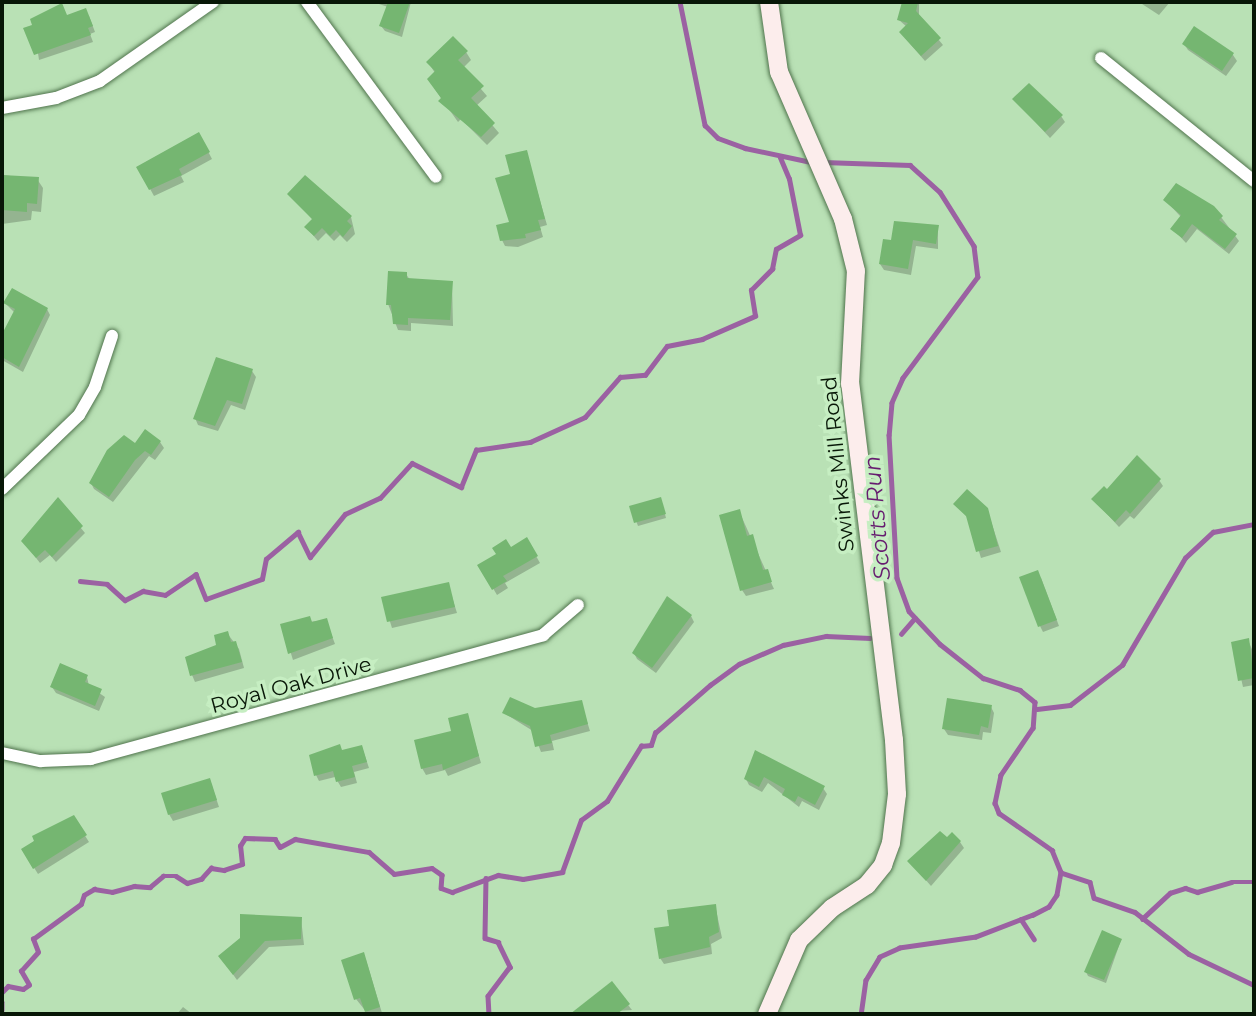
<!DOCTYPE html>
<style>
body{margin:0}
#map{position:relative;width:1256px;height:1016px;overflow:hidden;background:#b9e1b5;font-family:Montserrat,sans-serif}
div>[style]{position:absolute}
.shadow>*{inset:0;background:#0003}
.stream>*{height:4.5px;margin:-2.25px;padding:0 2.25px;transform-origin:2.25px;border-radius:2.25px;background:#9b61a2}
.building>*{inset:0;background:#75b671}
.roads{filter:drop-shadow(0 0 2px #50744d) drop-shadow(0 0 2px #50744d)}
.street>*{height:12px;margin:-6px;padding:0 6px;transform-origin:6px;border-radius:6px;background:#fff}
.secondary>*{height:18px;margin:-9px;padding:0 9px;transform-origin:9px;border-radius:9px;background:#fcedec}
span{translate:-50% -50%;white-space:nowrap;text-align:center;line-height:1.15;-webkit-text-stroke:7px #c6eec2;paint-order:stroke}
.street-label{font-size:21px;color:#081707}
.water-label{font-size:23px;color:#661c6f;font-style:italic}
.frame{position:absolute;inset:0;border:4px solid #081707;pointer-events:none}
</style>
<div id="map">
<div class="shadow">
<i style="clip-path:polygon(411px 2px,402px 37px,385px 31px,381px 26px,388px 7px,373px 2px)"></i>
<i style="clip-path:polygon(904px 2px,919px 2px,919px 16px,943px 45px,925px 61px,905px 38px,907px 27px,899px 20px)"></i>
<i style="clip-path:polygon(1139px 2px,1170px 2px,1159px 15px)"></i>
<i style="clip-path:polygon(89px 16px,95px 32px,90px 34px,93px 42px,39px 60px,34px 26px)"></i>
<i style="clip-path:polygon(1195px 28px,1233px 55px,1237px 61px,1226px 76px,1188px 50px,1184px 44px)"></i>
<i style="clip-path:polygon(466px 52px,471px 60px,463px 68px,487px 96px,476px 106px,499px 133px,487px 145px,461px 119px,458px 122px,434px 88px,435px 73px,428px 62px)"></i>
<i style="clip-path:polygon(1015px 100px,1061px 116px,1065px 122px,1050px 138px)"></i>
<i style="clip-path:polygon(199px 134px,212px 159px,181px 176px,184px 182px,154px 196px,138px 167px)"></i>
<i style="clip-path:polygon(526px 152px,547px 225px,540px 227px,543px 237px,518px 247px,505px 246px,502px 240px,512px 223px,512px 175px)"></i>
<i style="clip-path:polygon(2px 175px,37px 179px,43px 188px,41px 212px,32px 211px,31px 220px,2px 224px)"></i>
<i style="clip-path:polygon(290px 194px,351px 217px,355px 234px,347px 242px,340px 235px,334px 241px,326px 233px,318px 241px,306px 227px,313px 220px)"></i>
<i style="clip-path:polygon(1165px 200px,1221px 217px,1239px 241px,1229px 254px,1197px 229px,1186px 243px,1173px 229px,1181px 217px)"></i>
<i style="clip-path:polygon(938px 226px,938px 249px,916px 246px,911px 275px,884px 270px,880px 264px,892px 242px)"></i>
<i style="clip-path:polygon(406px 274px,410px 280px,452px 283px,453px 326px,411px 323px,411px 331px,398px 330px,388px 304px)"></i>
<i style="clip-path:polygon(5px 303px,47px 309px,50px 315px,23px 372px,2px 360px,2px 338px,15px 313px)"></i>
<i style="clip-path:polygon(252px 371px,256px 377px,245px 410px,231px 405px,218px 431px,198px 425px,195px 418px)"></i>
<i style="clip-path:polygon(160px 442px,164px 448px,155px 460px,149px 456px,113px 502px,94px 489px,91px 483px,136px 445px)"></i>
<i style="clip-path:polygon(1159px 480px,1163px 486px,1134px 519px,1130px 516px,1119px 527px,1094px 500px)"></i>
<i style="clip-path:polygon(57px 499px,85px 533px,56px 562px,50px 555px,40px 563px,23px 541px)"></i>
<i style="clip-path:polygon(662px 503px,666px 518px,638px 526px,631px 507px)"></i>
<i style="clip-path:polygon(955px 504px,987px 509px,1001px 552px,981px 558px,969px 519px)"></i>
<i style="clip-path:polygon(739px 511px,774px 589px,746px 596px,742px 590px)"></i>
<i style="clip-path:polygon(527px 540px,540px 563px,505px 583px,508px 588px,497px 595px,480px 566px)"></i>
<i style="clip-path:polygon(1041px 578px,1059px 626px,1043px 632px,1040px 626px)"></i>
<i style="clip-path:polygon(448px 584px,457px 613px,392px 628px,383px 599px)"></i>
<i style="clip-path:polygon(691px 616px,694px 622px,656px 673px,637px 659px,634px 653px)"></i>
<i style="clip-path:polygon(326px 620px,335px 644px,293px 660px,282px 625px)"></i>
<i style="clip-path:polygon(227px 633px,239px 649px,244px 668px,195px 682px,192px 675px)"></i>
<i style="clip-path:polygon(1248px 640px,1254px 654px,1254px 685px,1243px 687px,1233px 643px)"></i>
<i style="clip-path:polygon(87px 677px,89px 686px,105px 697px,99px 711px,56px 693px,52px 687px)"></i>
<i style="clip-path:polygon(581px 702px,590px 731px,552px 741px,554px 750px,541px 752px,533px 731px,504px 713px)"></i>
<i style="clip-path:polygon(991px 707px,994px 713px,991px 733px,983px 732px,982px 740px,948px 735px,944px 729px)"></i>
<i style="clip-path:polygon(467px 715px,481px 763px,448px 776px,445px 770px,426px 775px,422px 768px)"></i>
<i style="clip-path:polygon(362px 747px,369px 768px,354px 772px,357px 783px,341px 787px,335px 777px,319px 781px,316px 775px,343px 752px)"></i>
<i style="clip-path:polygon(756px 752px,823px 788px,827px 794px,819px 810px,802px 801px,799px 807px,768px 783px,762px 792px,749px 785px,746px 779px)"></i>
<i style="clip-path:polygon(210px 780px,219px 807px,173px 821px,169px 814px)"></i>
<i style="clip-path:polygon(73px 817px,89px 842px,38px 874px,23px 850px,53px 826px,55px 829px)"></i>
<i style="clip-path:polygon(947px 840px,960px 842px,964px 848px,931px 886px,909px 861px)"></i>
<i style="clip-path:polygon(715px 905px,722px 938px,711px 944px,712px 954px,664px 964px,660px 958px,671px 927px)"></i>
<i style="clip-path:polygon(301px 918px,304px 945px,269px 947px,237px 980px,224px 962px)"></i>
<i style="clip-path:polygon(1121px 940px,1106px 983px,1088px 976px,1086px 972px)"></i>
<i style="clip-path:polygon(366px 960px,382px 1013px,379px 1014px,368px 1014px,356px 999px)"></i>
<i style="clip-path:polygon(612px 984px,632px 1010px,573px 1014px)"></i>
<i style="clip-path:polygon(183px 1007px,192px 1014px,177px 1014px)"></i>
</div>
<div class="stream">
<i style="left:680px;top:2px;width:126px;rotate:78.5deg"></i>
<i style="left:705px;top:125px;width:18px;rotate:45deg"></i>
<i style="left:718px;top:138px;width:29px;rotate:20deg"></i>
<i style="left:745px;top:148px;width:67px;rotate:12deg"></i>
<i style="left:823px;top:162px;width:87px;rotate:2deg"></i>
<i style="left:910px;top:165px;width:40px;rotate:42deg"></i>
<i style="left:940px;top:192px;width:64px;rotate:57.8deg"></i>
<i style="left:974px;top:246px;width:31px;rotate:83deg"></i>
<i style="left:978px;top:277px;width:126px;rotate:126.6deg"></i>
<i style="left:903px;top:378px;width:27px;rotate:114deg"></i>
<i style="left:892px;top:403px;width:32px;rotate:95deg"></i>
<i style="left:889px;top:435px;width:143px;rotate:86.8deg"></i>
<i style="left:897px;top:578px;width:35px;rotate:70deg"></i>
<i style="left:909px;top:611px;width:45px;rotate:46.8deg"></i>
<i style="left:940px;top:644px;width:55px;rotate:38.3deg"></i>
<i style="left:983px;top:678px;width:39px;rotate:18deg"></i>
<i style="left:1020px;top:690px;width:19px;rotate:39deg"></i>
<i style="left:1035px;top:702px;width:26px;rotate:94deg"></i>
<i style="left:1033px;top:728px;width:57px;rotate:124.2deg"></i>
<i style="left:1001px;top:775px;width:29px;rotate:102deg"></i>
<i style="left:995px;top:803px;width:11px;rotate:68deg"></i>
<i style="left:999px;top:813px;width:65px;rotate:34.9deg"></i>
<i style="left:1052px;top:850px;width:24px;rotate:68deg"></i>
<i style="left:1061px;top:872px;width:23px;rotate:100deg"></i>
<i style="left:1057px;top:895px;width:14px;rotate:124deg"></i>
<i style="left:1049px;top:907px;width:18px;rotate:153deg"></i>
<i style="left:1033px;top:915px;width:61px;rotate:158.9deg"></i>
<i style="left:976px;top:937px;width:77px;rotate:171.8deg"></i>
<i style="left:900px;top:948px;width:22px;rotate:156deg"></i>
<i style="left:880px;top:957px;width:27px;rotate:121deg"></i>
<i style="left:866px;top:980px;width:34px;rotate:98deg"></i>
<i style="left:80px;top:581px;width:27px;rotate:6deg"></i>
<i style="left:107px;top:584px;width:24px;rotate:42deg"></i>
<i style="left:125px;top:600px;width:20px;rotate:-27deg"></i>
<i style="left:143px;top:591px;width:22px;rotate:10deg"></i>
<i style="left:165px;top:595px;width:37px;rotate:-34deg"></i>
<i style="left:196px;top:574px;width:27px;rotate:68deg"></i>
<i style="left:206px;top:599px;width:59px;rotate:-19.7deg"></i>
<i style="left:262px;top:579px;width:20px;rotate:-79deg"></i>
<i style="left:266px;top:559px;width:42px;rotate:-40.2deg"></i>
<i style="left:298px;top:532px;width:28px;rotate:64deg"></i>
<i style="left:310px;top:557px;width:55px;rotate:-50.9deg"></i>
<i style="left:345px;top:514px;width:38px;rotate:-25deg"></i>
<i style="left:380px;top:498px;width:47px;rotate:-47.6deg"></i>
<i style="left:412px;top:463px;width:55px;rotate:26.1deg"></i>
<i style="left:461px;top:487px;width:40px;rotate:-68deg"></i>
<i style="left:476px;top:450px;width:55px;rotate:-8.4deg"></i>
<i style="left:530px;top:442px;width:60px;rotate:-24.4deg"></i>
<i style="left:585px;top:417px;width:53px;rotate:-48.8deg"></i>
<i style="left:620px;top:377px;width:25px;rotate:-5deg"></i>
<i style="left:645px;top:375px;width:36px;rotate:-53deg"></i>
<i style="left:667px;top:346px;width:36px;rotate:-11deg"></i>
<i style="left:702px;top:339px;width:58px;rotate:-23.5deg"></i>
<i style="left:755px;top:316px;width:26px;rotate:-99deg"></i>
<i style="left:751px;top:290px;width:30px;rotate:-45deg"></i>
<i style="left:772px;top:269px;width:20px;rotate:-79deg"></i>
<i style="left:776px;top:249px;width:28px;rotate:-30deg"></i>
<i style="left:800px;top:235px;width:57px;rotate:-101.1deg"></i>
<i style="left:789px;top:179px;width:23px;rotate:-113deg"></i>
<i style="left:901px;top:634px;width:21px;rotate:-49deg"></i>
<i style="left:1037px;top:709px;width:33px;rotate:-7deg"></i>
<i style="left:1070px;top:705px;width:66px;rotate:-37.6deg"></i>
<i style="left:1122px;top:665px;width:124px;rotate:-59.5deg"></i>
<i style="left:1185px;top:558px;width:38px;rotate:-43deg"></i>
<i style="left:1213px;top:532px;width:42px;rotate:-11deg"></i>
<i style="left:1062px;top:873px;width:29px;rotate:18deg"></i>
<i style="left:1090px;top:882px;width:16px;rotate:76deg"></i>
<i style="left:1094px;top:898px;width:43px;rotate:18.9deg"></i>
<i style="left:1135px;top:912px;width:68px;rotate:37.9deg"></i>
<i style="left:1189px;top:954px;width:72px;rotate:25.5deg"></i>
<i style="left:486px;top:878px;width:60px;rotate:91deg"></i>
<i style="left:485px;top:938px;width:14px;rotate:17deg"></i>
<i style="left:498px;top:942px;width:28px;rotate:64deg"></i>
<i style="left:510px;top:967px;width:36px;rotate:127deg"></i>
<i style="left:488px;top:996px;width:18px;rotate:87deg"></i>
<i style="left:1021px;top:919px;width:24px;rotate:57deg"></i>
<i style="left:1142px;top:919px;width:38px;rotate:-43deg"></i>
<i style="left:1170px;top:893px;width:16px;rotate:-18deg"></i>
<i style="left:1185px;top:888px;width:13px;rotate:18deg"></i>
<i style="left:1197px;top:892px;width:36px;rotate:-16deg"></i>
<i style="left:1232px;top:882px;width:22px"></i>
<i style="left:2px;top:992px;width:8px;rotate:-45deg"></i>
<i style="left:8px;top:986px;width:15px;rotate:11deg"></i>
<i style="left:23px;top:989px;width:7px;rotate:-34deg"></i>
<i style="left:29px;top:985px;width:16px;rotate:-120deg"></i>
<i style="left:21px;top:971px;width:25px;rotate:-48deg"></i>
<i style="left:38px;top:952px;width:14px;rotate:-111deg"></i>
<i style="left:33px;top:939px;width:59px;rotate:-36.1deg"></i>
<i style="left:81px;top:904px;width:9px;rotate:-72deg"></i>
<i style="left:84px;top:895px;width:12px;rotate:-31deg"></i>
<i style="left:94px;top:889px;width:18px;rotate:9deg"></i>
<i style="left:112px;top:892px;width:23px;rotate:-15deg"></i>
<i style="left:134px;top:886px;width:16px;rotate:4deg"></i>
<i style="left:150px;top:887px;width:17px;rotate:-40deg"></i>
<i style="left:163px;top:876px;width:13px"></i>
<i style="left:176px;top:876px;width:13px;rotate:32deg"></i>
<i style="left:187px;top:883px;width:15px;rotate:-16deg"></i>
<i style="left:201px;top:879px;width:15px;rotate:-48deg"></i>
<i style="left:211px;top:868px;width:13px;rotate:9deg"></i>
<i style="left:224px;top:870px;width:19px;rotate:-18deg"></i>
<i style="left:242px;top:864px;width:18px;rotate:-96deg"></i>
<i style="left:240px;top:846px;width:9px;rotate:-58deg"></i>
<i style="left:245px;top:838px;width:30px;rotate:2deg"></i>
<i style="left:275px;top:839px;width:9px;rotate:58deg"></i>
<i style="left:280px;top:847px;width:17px;rotate:-28deg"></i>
<i style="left:295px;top:839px;width:75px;rotate:10deg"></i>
<i style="left:369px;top:852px;width:33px;rotate:41deg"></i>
<i style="left:394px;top:874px;width:38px;rotate:-9deg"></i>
<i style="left:432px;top:868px;width:12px;rotate:35deg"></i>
<i style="left:442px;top:875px;width:13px;rotate:94deg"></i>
<i style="left:441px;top:888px;width:12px;rotate:20deg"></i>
<i style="left:452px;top:892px;width:49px;rotate:-20.3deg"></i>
<i style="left:498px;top:875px;width:25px;rotate:9deg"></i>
<i style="left:523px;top:879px;width:40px;rotate:-10deg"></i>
<i style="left:562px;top:872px;width:55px;rotate:-69.9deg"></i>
<i style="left:581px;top:820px;width:32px;rotate:-36deg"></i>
<i style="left:607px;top:801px;width:65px;rotate:-58.3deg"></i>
<i style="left:641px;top:746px;width:10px;rotate:-6deg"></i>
<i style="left:651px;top:745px;width:13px;rotate:-72deg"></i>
<i style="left:655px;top:733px;width:73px;rotate:-41.1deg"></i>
<i style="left:710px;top:685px;width:36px;rotate:-36deg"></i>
<i style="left:739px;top:664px;width:48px;rotate:-23.4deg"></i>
<i style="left:783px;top:645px;width:44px;rotate:-11.8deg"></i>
<i style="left:826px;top:636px;width:44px;rotate:2.6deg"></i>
<i style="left:2px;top:1002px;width:8px;rotate:90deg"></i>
</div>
<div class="building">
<i style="clip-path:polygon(388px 2px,410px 2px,399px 33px,379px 26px)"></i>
<i style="clip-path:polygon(902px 2px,918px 2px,916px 11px,941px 38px,921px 56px,899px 32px,908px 23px,897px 20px)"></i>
<i style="clip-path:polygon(62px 3px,67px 15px,86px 8px,93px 26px,88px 28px,91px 35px,34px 55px,23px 28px,32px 25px,30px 19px)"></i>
<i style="clip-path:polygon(1194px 26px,1234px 53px,1222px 71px,1182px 44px)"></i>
<i style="clip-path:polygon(453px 36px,468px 51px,458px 60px,484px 86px,471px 98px,495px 123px,481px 137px,438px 101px,441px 98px,427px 79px,435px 71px,426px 62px)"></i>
<i style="clip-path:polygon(1029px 83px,1063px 115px,1045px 132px,1012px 99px)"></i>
<i style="clip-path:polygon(199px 132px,210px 152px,179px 169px,182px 175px,149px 190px,136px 167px)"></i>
<i style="clip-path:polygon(527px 150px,545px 219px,538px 220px,541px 230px,525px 234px,526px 238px,500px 241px,496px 225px,509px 222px,495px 178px,510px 174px,505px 155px)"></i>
<i style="clip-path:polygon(2px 175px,39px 177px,37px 204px,27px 203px,27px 212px,2px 210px)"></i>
<i style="clip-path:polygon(305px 175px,352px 216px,347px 221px,352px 226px,343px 237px,336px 230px,330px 236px,322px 228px,314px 236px,304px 227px,312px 219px,287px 194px)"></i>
<i style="clip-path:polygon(1176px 183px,1214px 206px,1223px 216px,1219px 220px,1237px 234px,1225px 249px,1192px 224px,1182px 238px,1170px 229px,1181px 215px,1163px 200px)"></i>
<i style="clip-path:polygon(894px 221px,939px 225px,936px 244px,913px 240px,908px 269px,879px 264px,883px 239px,891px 240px)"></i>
<i style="clip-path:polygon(388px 271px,407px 272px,407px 278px,453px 281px,450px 320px,408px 318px,408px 325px,393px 324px,391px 305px,386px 305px)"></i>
<i style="clip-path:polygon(12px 288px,48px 308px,19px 367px,2px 357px,2px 334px,15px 309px,3px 303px)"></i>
<i style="clip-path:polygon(216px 357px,253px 369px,242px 404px,227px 400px,215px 426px,193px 419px)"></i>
<i style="clip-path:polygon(145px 429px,161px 441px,151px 455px,145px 451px,135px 460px,109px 497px,89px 483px,107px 450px,124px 435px,135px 443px)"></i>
<i style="clip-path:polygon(1137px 455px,1161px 479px,1130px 514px,1126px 510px,1115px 522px,1091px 499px,1104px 486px,1107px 489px)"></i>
<i style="clip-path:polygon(967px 489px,988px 508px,998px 546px,976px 552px,966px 516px,953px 504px)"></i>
<i style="clip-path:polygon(58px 497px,83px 526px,52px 557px,45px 550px,36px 558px,21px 541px)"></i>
<i style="clip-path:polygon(661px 497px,666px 514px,634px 523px,629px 506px)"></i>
<i style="clip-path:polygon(740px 509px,747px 536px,753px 534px,763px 570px,768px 569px,772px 582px,740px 591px,719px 515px)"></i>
<i style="clip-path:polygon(527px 537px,538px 556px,503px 576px,507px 581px,492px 590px,477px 565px,496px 554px,492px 548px,506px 539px,511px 547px)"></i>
<i style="clip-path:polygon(1038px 570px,1057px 620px,1038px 627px,1019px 577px)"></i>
<i style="clip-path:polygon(449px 582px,455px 607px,387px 622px,381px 597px)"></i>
<i style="clip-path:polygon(667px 596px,692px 615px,652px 668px,632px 653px)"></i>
<i style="clip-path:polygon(310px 616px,312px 622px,327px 618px,333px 638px,288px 654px,280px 624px)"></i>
<i style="clip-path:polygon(228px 631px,231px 642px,236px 641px,242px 662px,190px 676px,185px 657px,216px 645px,214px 635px)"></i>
<i style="clip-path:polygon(1249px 638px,1254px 678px,1238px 681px,1231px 642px)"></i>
<i style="clip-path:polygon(60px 663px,88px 675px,85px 682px,102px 689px,95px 706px,50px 687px)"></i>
<i style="clip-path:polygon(510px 697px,535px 708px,582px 700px,588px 724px,550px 735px,552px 743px,535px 747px,530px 726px,502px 713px)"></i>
<i style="clip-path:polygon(947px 698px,992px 705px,988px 728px,981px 726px,979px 735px,942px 729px)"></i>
<i style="clip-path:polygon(468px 713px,479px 756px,443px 770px,442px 764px,421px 769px,414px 740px,451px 731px,448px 718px)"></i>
<i style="clip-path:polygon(340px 744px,342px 750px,362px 745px,367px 762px,352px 766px,355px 777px,336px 782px,333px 771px,314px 776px,309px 755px)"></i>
<i style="clip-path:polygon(755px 750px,825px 786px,815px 805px,798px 796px,795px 802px,782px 795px,785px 789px,764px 777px,759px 787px,744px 779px)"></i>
<i style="clip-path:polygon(210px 778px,217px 800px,168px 815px,161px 793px)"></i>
<i style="clip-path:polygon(74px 815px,87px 835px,33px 869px,21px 849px,34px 841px,32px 836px)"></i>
<i style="clip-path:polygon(940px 831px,947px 837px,952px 832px,961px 841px,926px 881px,907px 861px)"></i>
<i style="clip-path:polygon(716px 904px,719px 932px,709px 937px,710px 947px,659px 959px,654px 928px,669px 926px,667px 910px)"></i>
<i style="clip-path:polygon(240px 914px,302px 917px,301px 939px,265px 941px,233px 975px,218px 956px,240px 938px)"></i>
<i style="clip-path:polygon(1102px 930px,1122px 939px,1104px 980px,1084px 972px)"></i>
<i style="clip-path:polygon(364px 952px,380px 1007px,365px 1012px,360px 998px,354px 1000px,341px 960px)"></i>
<i style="clip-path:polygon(612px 981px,630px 1004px,617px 1014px,570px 1014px)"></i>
</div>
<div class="roads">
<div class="street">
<i style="left:307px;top:2px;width:217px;rotate:53.6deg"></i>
<i style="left:1101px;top:58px;width:196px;rotate:38.8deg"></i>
<i style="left:2px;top:108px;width:55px;rotate:-10.5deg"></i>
<i style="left:56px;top:98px;width:47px;rotate:-21.1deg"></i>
<i style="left:100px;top:81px;width:138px;rotate:-35deg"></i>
<i style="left:2px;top:489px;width:107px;rotate:-43.9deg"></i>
<i style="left:79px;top:415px;width:32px;rotate:-60deg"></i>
<i style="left:95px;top:387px;width:54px;rotate:-71.6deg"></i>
<i style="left:2px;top:753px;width:40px;rotate:12deg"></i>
<i style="left:41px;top:761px;width:50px;rotate:-2.3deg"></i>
<i style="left:91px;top:759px;width:469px;rotate:-15.3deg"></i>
<i style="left:543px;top:635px;width:46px;rotate:-40.6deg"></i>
</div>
<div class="secondary">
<i style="left:767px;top:1014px;width:81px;rotate:-66.6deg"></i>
<i style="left:799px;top:940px;width:46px;rotate:-44.1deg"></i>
<i style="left:832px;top:908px;width:42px;rotate:-33.3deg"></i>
<i style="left:867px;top:885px;width:26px;rotate:-51deg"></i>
<i style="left:883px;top:865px;width:23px;rotate:-70deg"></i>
<i style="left:891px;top:843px;width:49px;rotate:-83deg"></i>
<i style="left:897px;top:794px;width:54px;rotate:-93.2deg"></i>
<i style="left:894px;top:740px;width:359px;rotate:-97deg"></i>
<i style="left:850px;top:384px;width:113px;rotate:-87deg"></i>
<i style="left:856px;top:271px;width:54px;rotate:-104deg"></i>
<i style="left:843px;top:219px;width:160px;rotate:-113.5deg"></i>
<i style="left:779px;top:72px;width:71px;rotate:-98.1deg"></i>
</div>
</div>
<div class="street-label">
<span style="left:838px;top:464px;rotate:-96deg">Swinks Mill Road</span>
<span style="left:291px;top:685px;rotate:-15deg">Royal Oak Drive</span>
</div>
<div class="water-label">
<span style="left:877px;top:518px;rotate:-95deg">Scotts Run</span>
</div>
<div class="frame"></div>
</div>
